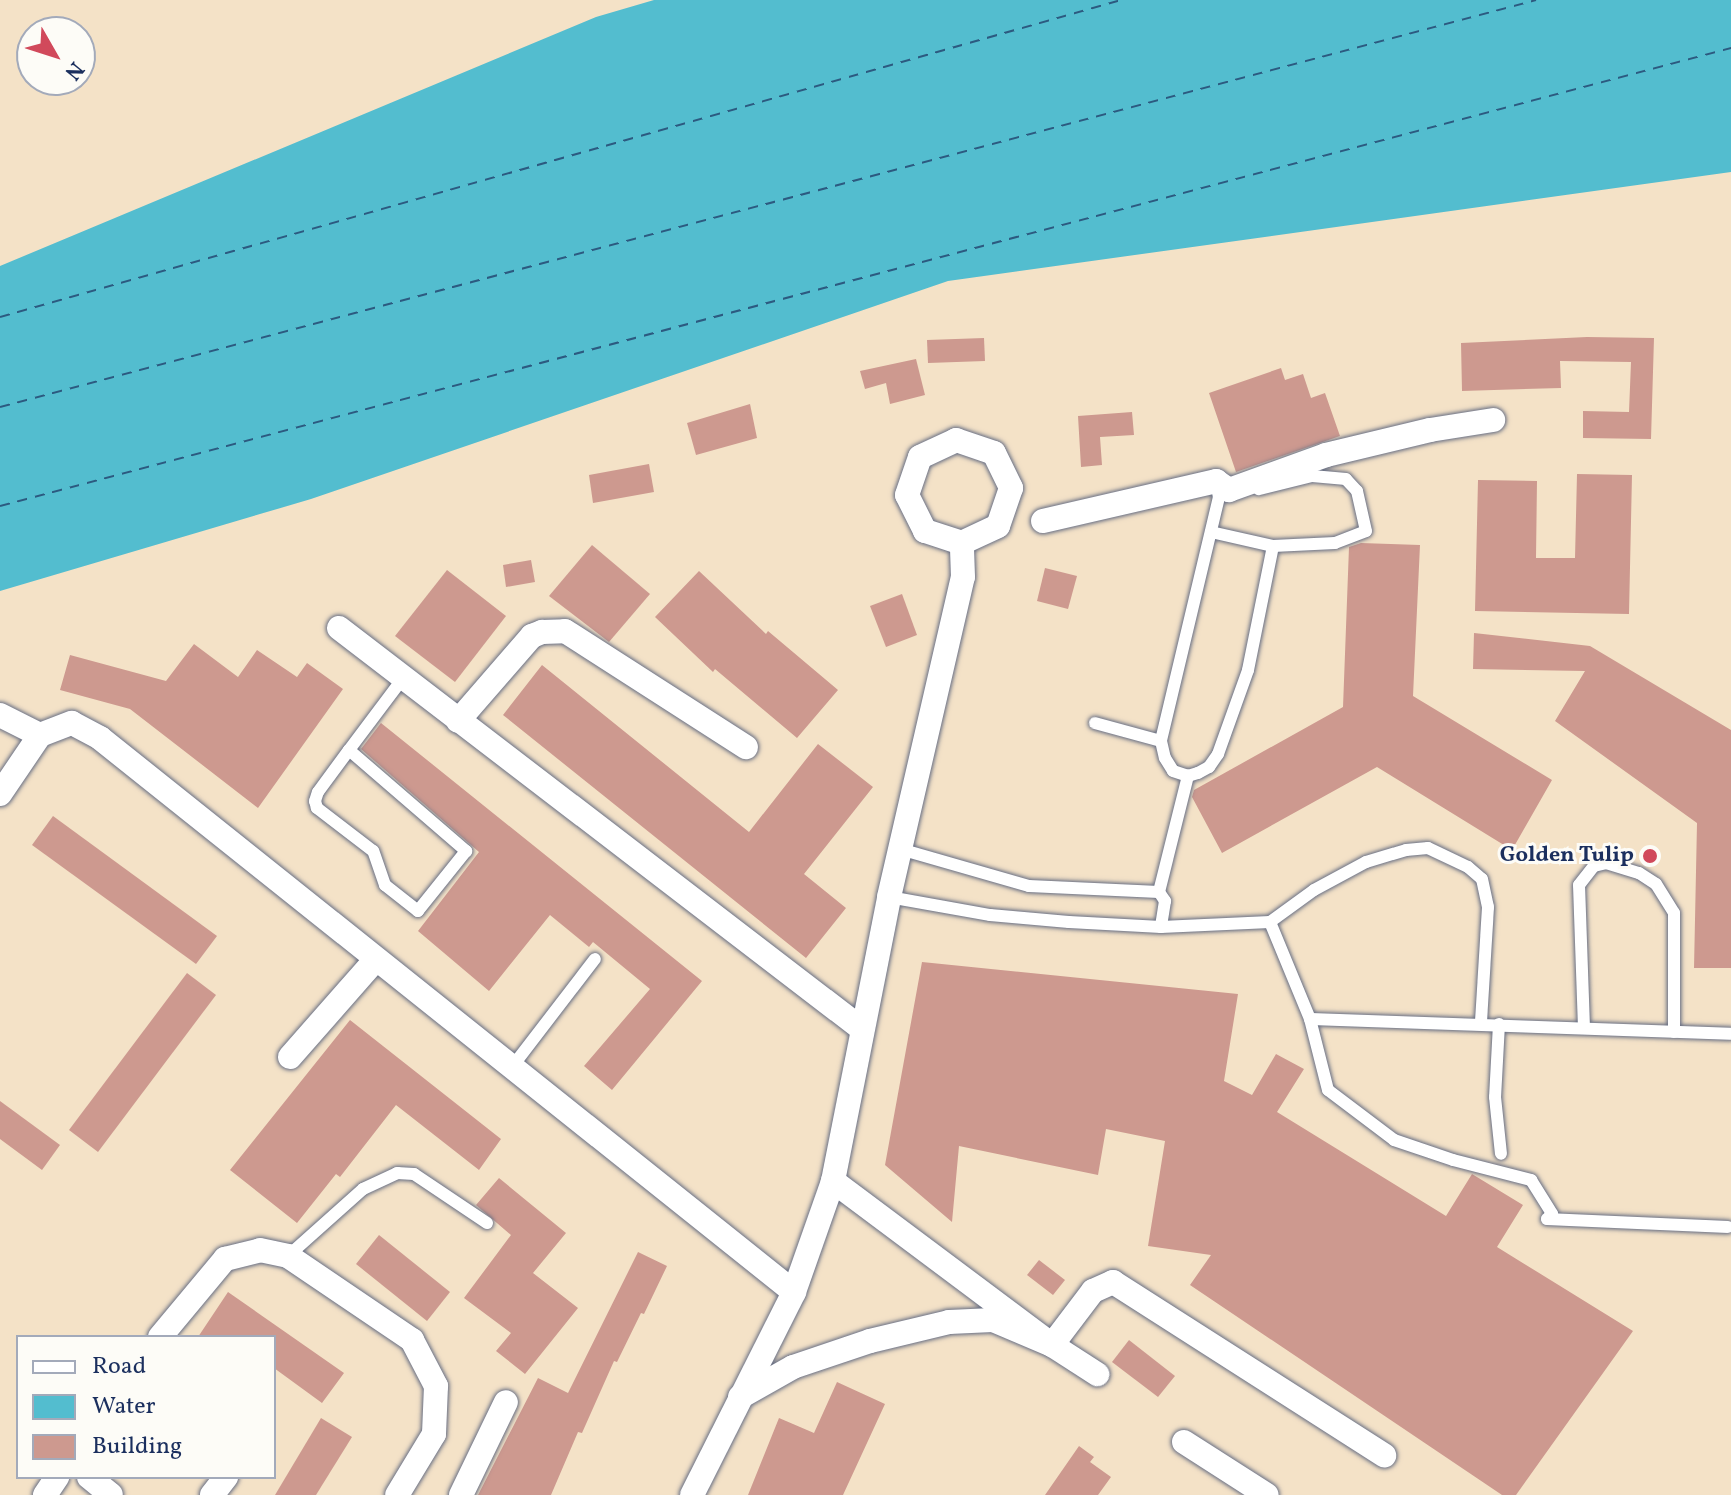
<!DOCTYPE html>
<style>
body{margin:0}
#map{position:relative;width:1731px;height:1495px;overflow:hidden;background:#f4e2c7;font-family:Vollkorn,serif}
div>[style]{position:absolute}
.water>*{inset:0;background:#53bdcf}
.ferry>*{height:2px;margin-top:-1px;transform-origin:0;background:repeating-linear-gradient(90deg,#2c5a80 0 10px,transparent 0 18px)}
.building>*{inset:0;background:#cd998f}
.roads{filter:drop-shadow(0 0 2px #676e83) drop-shadow(0 0 2px #676e83)}
.service>*{height:12px;margin:-6px;padding:0 6px;transform-origin:6px;border-radius:6px;background:#fff}
.minor>*{height:24px;margin:-12px;padding:0 12px;transform-origin:12px;border-radius:12px;background:#fff}
.dots>*{width:22px;height:22px;translate:-50% -50%;box-sizing:border-box;border:4px solid #fdfcf7;border-radius:50%}
span{translate:-50% -50%;white-space:nowrap;text-align:center;line-height:1.15;-webkit-text-stroke:6px #fdfcf7;paint-order:stroke}
.poi-label{font-size:22px;color:#1b2f5e;font-weight:700}
.right{translate:-100% -50%;text-align:right}
.legend{position:absolute;left:16px;top:1335px;width:260px;height:144px;box-sizing:border-box;background:#fdfcf7;border:2px solid #a3aaba;margin:0;padding:10px 14px;list-style:none;font-size:24px;color:#1b2f5e}
.legend li{display:flex;align-items:center;gap:16px;height:40px}
.legend b{width:40px;border:2px solid #a3aaba}
.north{position:absolute;left:16px;top:16px;width:80px;height:80px;box-sizing:border-box;background:#fdfcf7;border:2px solid #a3aaba;border-radius:50%;rotate:129deg;font-size:22px;font-weight:700;line-height:32px;text-align:center;color:#1b2f5e}
.north::after{content:'';display:block;margin:auto;width:28px;height:36px;background:#d1495b;clip-path:polygon(50% 0,100% 100%,50% 72%,0 100%)}
</style>
<div id="map">
<div class="water">
<i style="clip-path:polygon(654px 0,1731px 0,1731px 172px,948px 281px,311px 499px,0 591px,0 266px,596px 17px)"></i>
</div>
<div class="ferry">
<i style="left:0;top:317px;width:1165px;rotate:-15.79deg"></i>
<i style="left:0;top:407px;width:1589px;rotate:-14.84deg"></i>
<i style="left:0;top:506px;width:1791px;rotate:-14.82deg"></i>
</div>
<div class="building">
<i style="clip-path:polygon(1587px 337px,1654px 338px,1651px 439px,1583px 438px,1583px 411px,1629px 412px,1631px 362px,1560px 361px,1561px 388px,1462px 391px,1461px 343px)"></i>
<i style="clip-path:polygon(984px 338px,985px 361px,928px 363px,927px 340px)"></i>
<i style="clip-path:polygon(916px 359px,925px 395px,890px 404px,886px 383px,865px 389px,860px 371px)"></i>
<i style="clip-path:polygon(1281px 368px,1285px 380px,1303px 374px,1311px 398px,1325px 393px,1340px 436px,1236px 472px,1209px 393px)"></i>
<i style="clip-path:polygon(750px 404px,757px 438px,696px 455px,687px 423px)"></i>
<i style="clip-path:polygon(1132px 412px,1134px 435px,1100px 437px,1102px 465px,1081px 467px,1078px 416px)"></i>
<i style="clip-path:polygon(649px 464px,654px 492px,593px 503px,589px 475px)"></i>
<i style="clip-path:polygon(1577px 474px,1632px 475px,1629px 614px,1475px 611px,1478px 480px,1537px 481px,1536px 558px,1575px 558px)"></i>
<i style="clip-path:polygon(1361px 543px,1420px 545px,1413px 696px,1552px 780px,1512px 850px,1377px 767px,1222px 853px,1192px 797px,1194px 790px,1343px 707px,1349px 547px)"></i>
<i style="clip-path:polygon(592px 545px,650px 594px,609px 642px,549px 596px)"></i>
<i style="clip-path:polygon(531px 560px,535px 582px,506px 587px,503px 565px)"></i>
<i style="clip-path:polygon(1045px 568px,1077px 576px,1068px 609px,1037px 601px)"></i>
<i style="clip-path:polygon(447px 570px,506px 616px,455px 682px,395px 636px)"></i>
<i style="clip-path:polygon(699px 571px,766px 634px,768px 631px,838px 690px,797px 738px,715px 669px,713px 672px,655px 617px)"></i>
<i style="clip-path:polygon(902px 594px,917px 635px,886px 647px,870px 606px)"></i>
<i style="clip-path:polygon(1474px 633px,1590px 646px,1731px 730px,1731px 968px,1694px 968px,1697px 823px,1555px 721px,1585px 671px,1473px 669px)"></i>
<i style="clip-path:polygon(194px 644px,238px 677px,257px 650px,297px 677px,307px 663px,343px 689px,258px 808px,130px 709px,60px 690px,70px 655px,166px 681px)"></i>
<i style="clip-path:polygon(542px 665px,749px 832px,818px 744px,873px 787px,804px 874px,846px 908px,806px 958px,503px 715px)"></i>
<i style="clip-path:polygon(381px 723px,702px 981px,612px 1090px,584px 1066px,650px 989px,593px 942px,589px 947px,550px 915px,489px 991px,418px 931px,479px 852px,361px 749px)"></i>
<i style="clip-path:polygon(53px 816px,217px 936px,196px 964px,32px 845px)"></i>
<i style="clip-path:polygon(922px 962px,1238px 994px,1224px 1081px,1252px 1095px,1276px 1054px,1304px 1069px,1277px 1112px,1446px 1216px,1472px 1174px,1523px 1205px,1497px 1247px,1633px 1331px,1516px 1495px,1502px 1495px,1190px 1285px,1211px 1255px,1148px 1246px,1165px 1141px,1106px 1129px,1098px 1175px,959px 1146px,952px 1222px,885px 1165px)"></i>
<i style="clip-path:polygon(187px 973px,216px 995px,98px 1152px,69px 1130px)"></i>
<i style="clip-path:polygon(350px 1020px,501px 1139px,479px 1170px,396px 1105px,340px 1177px,336px 1174px,297px 1223px,230px 1170px)"></i>
<i style="clip-path:polygon(0 1101px,60px 1145px,42px 1170px,0 1139px)"></i>
<i style="clip-path:polygon(499px 1178px,566px 1233px,533px 1273px,578px 1308px,525px 1374px,496px 1351px,511px 1333px,464px 1298px,511px 1235px,476px 1205px)"></i>
<i style="clip-path:polygon(379px 1235px,450px 1292px,427px 1321px,356px 1264px)"></i>
<i style="clip-path:polygon(638px 1252px,667px 1266px,644px 1314px,641px 1313px,617px 1362px,614px 1361px,582px 1433px,578px 1432px,551px 1495px,478px 1495px,538px 1378px,568px 1393px)"></i>
<i style="clip-path:polygon(1039px 1260px,1065px 1280px,1053px 1295px,1027px 1275px)"></i>
<i style="clip-path:polygon(228px 1292px,344px 1373px,322px 1403px,274px 1368px,274px 1337px,198px 1337px)"></i>
<i style="clip-path:polygon(1129px 1340px,1175px 1376px,1158px 1397px,1112px 1362px)"></i>
<i style="clip-path:polygon(837px 1382px,885px 1404px,843px 1495px,748px 1495px,779px 1418px,814px 1433px)"></i>
<i style="clip-path:polygon(321px 1418px,352px 1437px,316px 1495px,275px 1495px)"></i>
<i style="clip-path:polygon(1079px 1446px,1094px 1457px,1090px 1462px,1111px 1477px,1098px 1495px,1045px 1495px)"></i>
</div>
<div class="roads">
<div class="service">
<i style="left:1216px;top:482px;width:15px;rotate:79deg"></i>
<i style="left:1219px;top:497px;width:251px;rotate:103.4deg"></i>
<i style="left:1161px;top:741px;width:17px;rotate:77deg"></i>
<i style="left:1165px;top:758px;width:15px;rotate:58deg"></i>
<i style="left:1173px;top:771px;width:16px;rotate:18deg"></i>
<i style="left:1188px;top:776px;width:10px;rotate:-17deg"></i>
<i style="left:1198px;top:773px;width:13px;rotate:-29deg"></i>
<i style="left:1209px;top:767px;width:16px;rotate:-55deg"></i>
<i style="left:1218px;top:754px;width:89px;rotate:-70.3deg"></i>
<i style="left:1248px;top:670px;width:126px;rotate:-78.6deg"></i>
<i style="left:1211px;top:532px;width:64px;rotate:12.7deg"></i>
<i style="left:1273px;top:546px;width:62px;rotate:-2.8deg"></i>
<i style="left:1335px;top:543px;width:33px;rotate:-21deg"></i>
<i style="left:1366px;top:531px;width:41px;rotate:-102.7deg"></i>
<i style="left:1357px;top:491px;width:16px;rotate:-133deg"></i>
<i style="left:1346px;top:479px;width:34px;rotate:-175deg"></i>
<i style="left:1312px;top:476px;width:55px;rotate:166.2deg"></i>
<i style="left:1095px;top:723px;width:68px;rotate:15.3deg"></i>
<i style="left:349px;top:750px;width:155px;rotate:40.8deg"></i>
<i style="left:466px;top:851px;width:77px;rotate:128.7deg"></i>
<i style="left:418px;top:911px;width:42px;rotate:-141.8deg"></i>
<i style="left:385px;top:885px;width:36px;rotate:-109deg"></i>
<i style="left:373px;top:851px;width:71px;rotate:-142.5deg"></i>
<i style="left:317px;top:808px;width:7px;rotate:-106deg"></i>
<i style="left:315px;top:801px;width:9px;rotate:-72deg"></i>
<i style="left:318px;top:792px;width:52px;rotate:-53.6deg"></i>
<i style="left:349px;top:750px;width:90px;rotate:-53.1deg"></i>
<i style="left:900px;top:849px;width:134px;rotate:16deg"></i>
<i style="left:1029px;top:886px;width:130px;rotate:2.6deg"></i>
<i style="left:1159px;top:892px;width:11px;rotate:56deg"></i>
<i style="left:1165px;top:901px;width:26px;rotate:99deg"></i>
<i style="left:1159px;top:892px;width:120px;rotate:-76deg"></i>
<i style="left:889px;top:897px;width:103px;rotate:10.1deg"></i>
<i style="left:990px;top:915px;width:79px;rotate:5.1deg"></i>
<i style="left:1069px;top:922px;width:92px;rotate:3.1deg"></i>
<i style="left:1161px;top:927px;width:109px;rotate:-2.6deg"></i>
<i style="left:1270px;top:922px;width:54px;rotate:-36deg"></i>
<i style="left:1314px;top:890px;width:59px;rotate:-28.3deg"></i>
<i style="left:1366px;top:862px;width:42px;rotate:-16.7deg"></i>
<i style="left:1406px;top:850px;width:22px;rotate:-5deg"></i>
<i style="left:1428px;top:848px;width:44px;rotate:25.4deg"></i>
<i style="left:1468px;top:867px;width:18px;rotate:41deg"></i>
<i style="left:1482px;top:879px;width:29px;rotate:78deg"></i>
<i style="left:1488px;top:907px;width:116px;rotate:93.5deg"></i>
<i style="left:1270px;top:922px;width:105px;rotate:67.6deg"></i>
<i style="left:1310px;top:1019px;width:73px;rotate:75.8deg"></i>
<i style="left:1328px;top:1090px;width:83px;rotate:37.1deg"></i>
<i style="left:1394px;top:1140px;width:62px;rotate:18.7deg"></i>
<i style="left:1453px;top:1160px;width:81px;rotate:14.4deg"></i>
<i style="left:1531px;top:1180px;width:40px;rotate:58deg"></i>
<i style="left:1552px;top:1214px;width:7px;rotate:135deg"></i>
<i style="left:1547px;top:1219px;width:181px;rotate:2.5deg"></i>
<i style="left:1310px;top:1019px;width:421px;rotate:2deg"></i>
<i style="left:1499px;top:1024px;width:73px;rotate:93.1deg"></i>
<i style="left:1495px;top:1097px;width:57px;rotate:84deg"></i>
<i style="left:1584px;top:1028px;width:143px;rotate:-92deg"></i>
<i style="left:1579px;top:885px;width:24px;rotate:-52deg"></i>
<i style="left:1594px;top:866px;width:12px;rotate:-14deg"></i>
<i style="left:1606px;top:863px;width:34px;rotate:17deg"></i>
<i style="left:1639px;top:873px;width:20px;rotate:33deg"></i>
<i style="left:1656px;top:884px;width:34px;rotate:58deg"></i>
<i style="left:1674px;top:913px;width:119px;rotate:90deg"></i>
<i style="left:512px;top:1067px;width:136px;rotate:-52.5deg"></i>
<i style="left:288px;top:1256px;width:101px;rotate:-41.8deg"></i>
<i style="left:363px;top:1189px;width:38px;rotate:-25deg"></i>
<i style="left:397px;top:1173px;width:17px;rotate:3deg"></i>
<i style="left:414px;top:1174px;width:88px;rotate:33.9deg"></i>
</div>
<div class="minor">
<i style="left:956px;top:440px;width:40px;rotate:18.9deg"></i>
<i style="left:994px;top:453px;width:39px;rotate:64deg"></i>
<i style="left:1011px;top:488px;width:40px;rotate:108.9deg"></i>
<i style="left:998px;top:526px;width:40px;rotate:155deg"></i>
<i style="left:962px;top:543px;width:39px;rotate:-162deg"></i>
<i style="left:925px;top:531px;width:40px;rotate:-116.6deg"></i>
<i style="left:907px;top:495px;width:40px;rotate:-71.1deg"></i>
<i style="left:920px;top:457px;width:40px;rotate:-25deg"></i>
<i style="left:1043px;top:521px;width:178px;rotate:-13deg"></i>
<i style="left:1216px;top:481px;width:16px;rotate:35deg"></i>
<i style="left:1229px;top:490px;width:103px;rotate:-19.8deg"></i>
<i style="left:1326px;top:455px;width:107px;rotate:-13.5deg"></i>
<i style="left:1430px;top:430px;width:64px;rotate:-9deg"></i>
<i style="left:339px;top:628px;width:659px;rotate:37.48deg"></i>
<i style="left:0;top:715px;width:45px;rotate:26.6deg"></i>
<i style="left:458px;top:721px;width:113px;rotate:-49deg"></i>
<i style="left:532px;top:636px;width:11px;rotate:-22deg"></i>
<i style="left:542px;top:632px;width:23px;rotate:-2deg"></i>
<i style="left:565px;top:631px;width:215px;rotate:32.7deg"></i>
<i style="left:0;top:794px;width:71px;rotate:-55.9deg"></i>
<i style="left:40px;top:735px;width:34px;rotate:-21deg"></i>
<i style="left:72px;top:723px;width:32px;rotate:28deg"></i>
<i style="left:100px;top:738px;width:888px;rotate:38.6deg"></i>
<i style="left:290px;top:1057px;width:130px;rotate:-48.7deg"></i>
<i style="left:833px;top:1181px;width:274px;rotate:36.8deg"></i>
<i style="left:1052px;top:1345px;width:54px;rotate:32.8deg"></i>
<i style="left:160px;top:1337px;width:102px;rotate:-50.2deg"></i>
<i style="left:225px;top:1259px;width:36px;rotate:-14deg"></i>
<i style="left:260px;top:1250px;width:29px;rotate:12deg"></i>
<i style="left:288px;top:1256px;width:150px;rotate:34.1deg"></i>
<i style="left:412px;top:1340px;width:52px;rotate:62.4deg"></i>
<i style="left:436px;top:1386px;width:48px;rotate:92.4deg"></i>
<i style="left:434px;top:1434px;width:71px;rotate:121.2deg"></i>
<i style="left:740px;top:1397px;width:61px;rotate:-29.5deg"></i>
<i style="left:793px;top:1367px;width:81px;rotate:-18.7deg"></i>
<i style="left:870px;top:1341px;width:81px;rotate:-13.5deg"></i>
<i style="left:949px;top:1322px;width:44px;rotate:-2.6deg"></i>
<i style="left:993px;top:1320px;width:64px;rotate:23deg"></i>
<i style="left:1052px;top:1345px;width:68px;rotate:-52.8deg"></i>
<i style="left:1093px;top:1291px;width:22px;rotate:-24deg"></i>
<i style="left:1113px;top:1282px;width:322px;rotate:32.6deg"></i>
<i style="left:1184px;top:1442px;width:98px;rotate:32.6deg"></i>
<i style="left:89px;top:1477px;width:28px;rotate:39deg"></i>
<i style="left:45px;top:1495px;width:22px;rotate:-56deg"></i>
<i style="left:212px;top:1495px;width:23px;rotate:-52deg"></i>
<i style="left:461px;top:1495px;width:103px;rotate:-64.2deg"></i>
<i style="left:692px;top:1495px;width:227px;rotate:-63.3deg"></i>
<i style="left:794px;top:1292px;width:118px;rotate:-70.6deg"></i>
<i style="left:833px;top:1181px;width:289px;rotate:-78.8deg"></i>
<i style="left:889px;top:897px;width:328px;rotate:-77deg"></i>
<i style="left:963px;top:577px;width:34px;rotate:-92deg"></i>
</div>
</div>
<div class="dots">
<i style="left:1650px;top:856px;background:#d1495b"></i>
</div>
<div class="poi-label">
<span class="right" style="left:1634px;top:856px">Golden Tulip</span>
</div>
<ul class="legend">
<li><b style="height:10px;background:#fff"></b>Road</li>
<li><b style="height:22px;background:#53bdcf"></b>Water</li>
<li><b style="height:22px;background:#cd998f"></b>Building</li>
</ul>
<div class="north">N</div>
</div>
